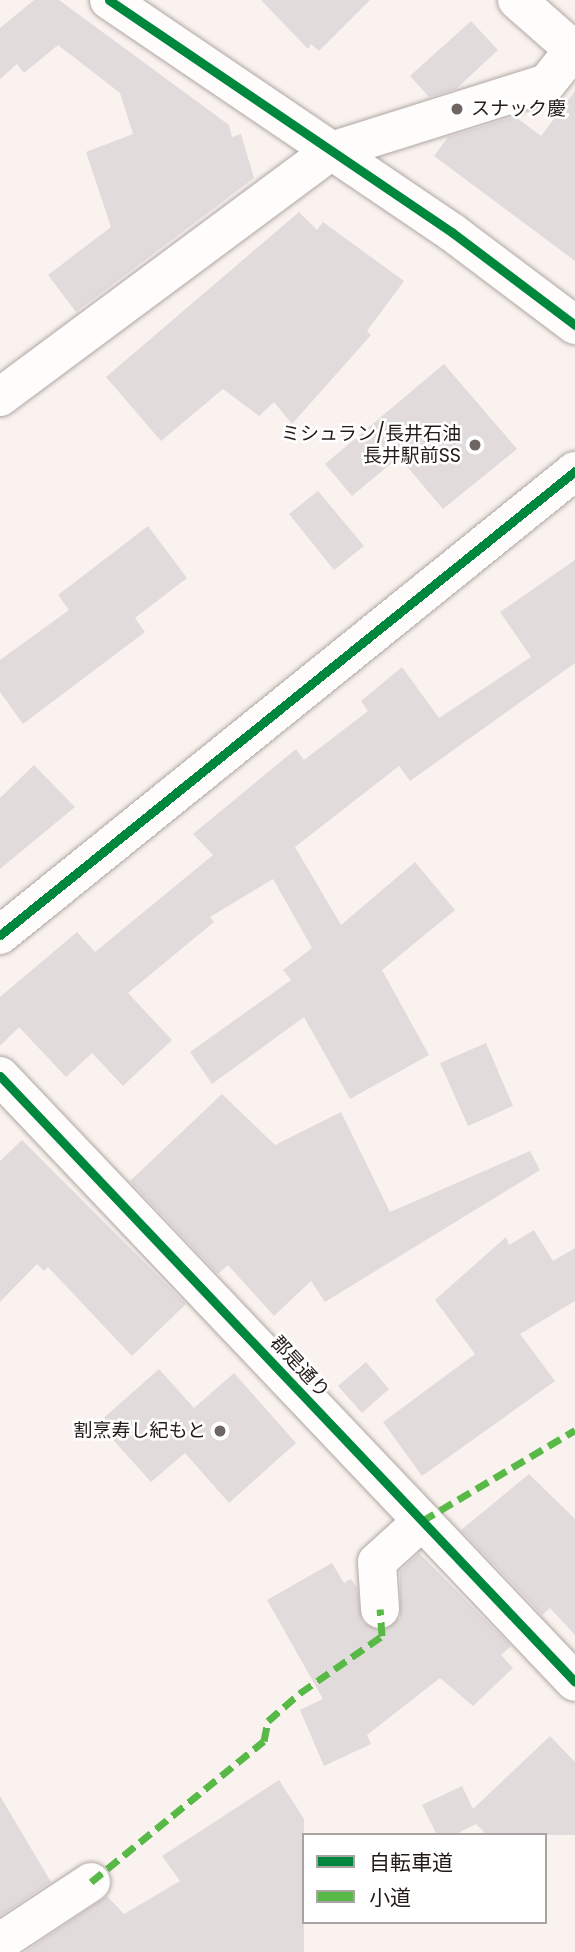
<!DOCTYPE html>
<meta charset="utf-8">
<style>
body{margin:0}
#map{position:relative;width:575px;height:1952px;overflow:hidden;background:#faf2ee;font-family:Poppins,"Noto Sans JP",sans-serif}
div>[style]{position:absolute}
.building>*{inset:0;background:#e2dbdb}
.roads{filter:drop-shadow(0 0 2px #aea7a3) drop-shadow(0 0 2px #aea7a3)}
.minor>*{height:38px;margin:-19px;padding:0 19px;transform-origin:19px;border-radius:19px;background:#fefdfc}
.quiet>*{height:7px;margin-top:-3.5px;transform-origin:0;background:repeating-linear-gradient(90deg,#58b947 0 14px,transparent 0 21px)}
.cycleway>*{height:9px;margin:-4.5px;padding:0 4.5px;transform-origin:4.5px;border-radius:4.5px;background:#00873e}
.dots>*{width:19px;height:19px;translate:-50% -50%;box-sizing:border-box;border:4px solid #fff;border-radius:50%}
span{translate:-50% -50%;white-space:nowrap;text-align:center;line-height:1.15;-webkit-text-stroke:5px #fff;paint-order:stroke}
.poi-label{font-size:19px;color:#231b17}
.left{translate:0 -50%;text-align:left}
.right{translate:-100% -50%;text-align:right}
.street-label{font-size:19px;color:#231b17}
.legend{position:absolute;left:302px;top:1833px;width:245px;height:91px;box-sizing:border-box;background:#fff;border:2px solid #a7a4a2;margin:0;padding:9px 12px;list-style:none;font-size:21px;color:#231b17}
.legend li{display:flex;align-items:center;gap:14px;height:35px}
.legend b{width:35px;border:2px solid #a7a4a2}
</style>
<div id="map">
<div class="building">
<i style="clip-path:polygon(34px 0,59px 0,229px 125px,232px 137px,241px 134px,254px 178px,76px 312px,48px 275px,111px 227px,86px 152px,133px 134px,120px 93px,58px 45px,24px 73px,17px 64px,0 79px,0 28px)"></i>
<i style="clip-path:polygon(261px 0,370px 0,319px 51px,311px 44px,308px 49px)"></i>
<i style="clip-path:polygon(471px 21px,498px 50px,456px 89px,429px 97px,410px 76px)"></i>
<i style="clip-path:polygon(575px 91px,575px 261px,434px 156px,448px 137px,506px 119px,516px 117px,541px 136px)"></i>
<i style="clip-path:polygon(299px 212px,317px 230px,323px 222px,404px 281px,367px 331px,371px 335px,292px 424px,274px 402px,259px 416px,223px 389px,161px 441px,106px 377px)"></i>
<i style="clip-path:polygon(444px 364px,517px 449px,443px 509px,399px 457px,352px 496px,325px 464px)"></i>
<i style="clip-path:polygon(318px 491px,364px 546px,334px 570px,289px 514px)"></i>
<i style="clip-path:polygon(148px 526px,187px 578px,135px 618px,145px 632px,23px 724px,0 692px,0 660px,69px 610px,58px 595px)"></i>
<i style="clip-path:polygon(575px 560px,575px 663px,410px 781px,399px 766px,295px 847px,341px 925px,415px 862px,455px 910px,382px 970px,429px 1055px,350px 1099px,304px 1017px,212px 1084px,190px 1052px,291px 980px,283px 970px,312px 948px,273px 879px,210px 917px,214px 922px,128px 993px,172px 1040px,123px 1086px,92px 1053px,66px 1077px,19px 1027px,0 1046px,0 997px,77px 932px,95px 952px,213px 855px,193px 834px,296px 749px,304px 760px,368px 711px,361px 701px,402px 667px,439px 718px,531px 657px,500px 612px)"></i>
<i style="clip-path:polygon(34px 765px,75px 807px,0 869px,0 798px)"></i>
<i style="clip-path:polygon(486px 1043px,513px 1106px,468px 1126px,440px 1063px)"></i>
<i style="clip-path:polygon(222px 1094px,275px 1145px,341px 1112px,390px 1212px,530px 1151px,540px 1170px,325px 1302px,311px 1281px,274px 1316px,228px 1265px,218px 1274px,130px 1181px)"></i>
<i style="clip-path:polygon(22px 1140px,186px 1304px,132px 1356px,48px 1267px,44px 1271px,37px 1264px,0 1302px,0 1161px)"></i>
<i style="clip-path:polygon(534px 1230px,553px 1261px,575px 1248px,575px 1301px,520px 1334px,555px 1381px,422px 1476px,383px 1422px,475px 1354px,435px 1300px,506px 1237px,509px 1245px)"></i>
<i style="clip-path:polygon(366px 1362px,389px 1389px,362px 1413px,338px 1386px)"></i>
<i style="clip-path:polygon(159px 1369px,194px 1408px,234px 1373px,296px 1443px,229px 1503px,185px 1453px,151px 1482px,98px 1423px)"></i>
<i style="clip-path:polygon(529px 1474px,575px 1519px,575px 1635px,550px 1608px,542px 1615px,461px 1530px)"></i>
<i style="clip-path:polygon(419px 1553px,511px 1646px,501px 1655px,513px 1668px,473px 1706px,440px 1678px,367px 1735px,371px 1744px,324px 1766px,300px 1710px,323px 1699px,267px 1600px,332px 1563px,344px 1583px,351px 1579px,357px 1588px,362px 1622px,382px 1631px,400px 1618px,400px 1571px)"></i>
<i style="clip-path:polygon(550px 1736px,575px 1762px,575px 1835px,487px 1835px,476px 1824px,454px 1835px,437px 1835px,422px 1805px,462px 1786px,473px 1809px)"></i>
<i style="clip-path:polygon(279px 1780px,304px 1819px,304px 1952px,25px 1952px,107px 1896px,124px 1914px,180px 1881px,162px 1856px)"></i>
<i style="clip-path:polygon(0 1796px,51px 1882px,0 1916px)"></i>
</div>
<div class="roads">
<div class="minor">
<i style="left:109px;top:0;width:415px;rotate:34.1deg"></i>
<i style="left:453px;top:233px;width:153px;rotate:37deg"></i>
<i style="left:517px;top:0;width:76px;rotate:41.3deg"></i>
<i style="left:0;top:397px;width:412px;rotate:-36.6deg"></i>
<i style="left:331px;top:151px;width:226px;rotate:-17.5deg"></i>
<i style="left:547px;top:83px;width:45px;rotate:-51.3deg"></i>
<i style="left:0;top:935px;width:739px;rotate:-38.9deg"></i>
<i style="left:0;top:1076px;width:835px;rotate:46.5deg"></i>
<i style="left:380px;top:1609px;width:47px;rotate:-93.7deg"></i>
<i style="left:377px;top:1562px;width:61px;rotate:-42.3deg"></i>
<i style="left:0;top:1942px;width:109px;rotate:-33.4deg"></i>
</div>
</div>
<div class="quiet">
<i style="left:422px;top:1521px;width:178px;rotate:-30.7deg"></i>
<i style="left:91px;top:1882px;width:223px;rotate:-39.2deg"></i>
<i style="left:264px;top:1741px;width:20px;rotate:-79deg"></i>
<i style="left:268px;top:1721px;width:43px;rotate:-41.2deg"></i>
<i style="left:300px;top:1693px;width:100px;rotate:-34.8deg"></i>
<i style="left:382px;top:1636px;width:27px;rotate:-94deg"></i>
</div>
<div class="cycleway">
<i style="left:109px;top:0;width:415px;rotate:34.1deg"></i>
<i style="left:453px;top:233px;width:153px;rotate:37deg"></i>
<i style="left:0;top:935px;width:739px;rotate:-38.9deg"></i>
<i style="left:0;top:1076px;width:835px;rotate:46.5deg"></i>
</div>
<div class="dots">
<i style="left:457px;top:109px;background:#6e6662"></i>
<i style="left:475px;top:445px;background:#6e6662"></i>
<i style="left:220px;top:1431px;background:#6e6662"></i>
</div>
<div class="poi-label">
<span class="left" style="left:471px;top:109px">スナック慶</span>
<span class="right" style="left:461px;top:445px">ミシュラン/長井石油<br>長井駅前SS</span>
<span class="right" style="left:206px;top:1431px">割烹寿し紀もと</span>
</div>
<div class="street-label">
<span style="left:300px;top:1367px;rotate:47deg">郡是通り</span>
</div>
<ul class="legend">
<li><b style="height:9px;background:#00873e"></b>自転車道</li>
<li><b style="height:9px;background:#58b947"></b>小道</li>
</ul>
</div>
